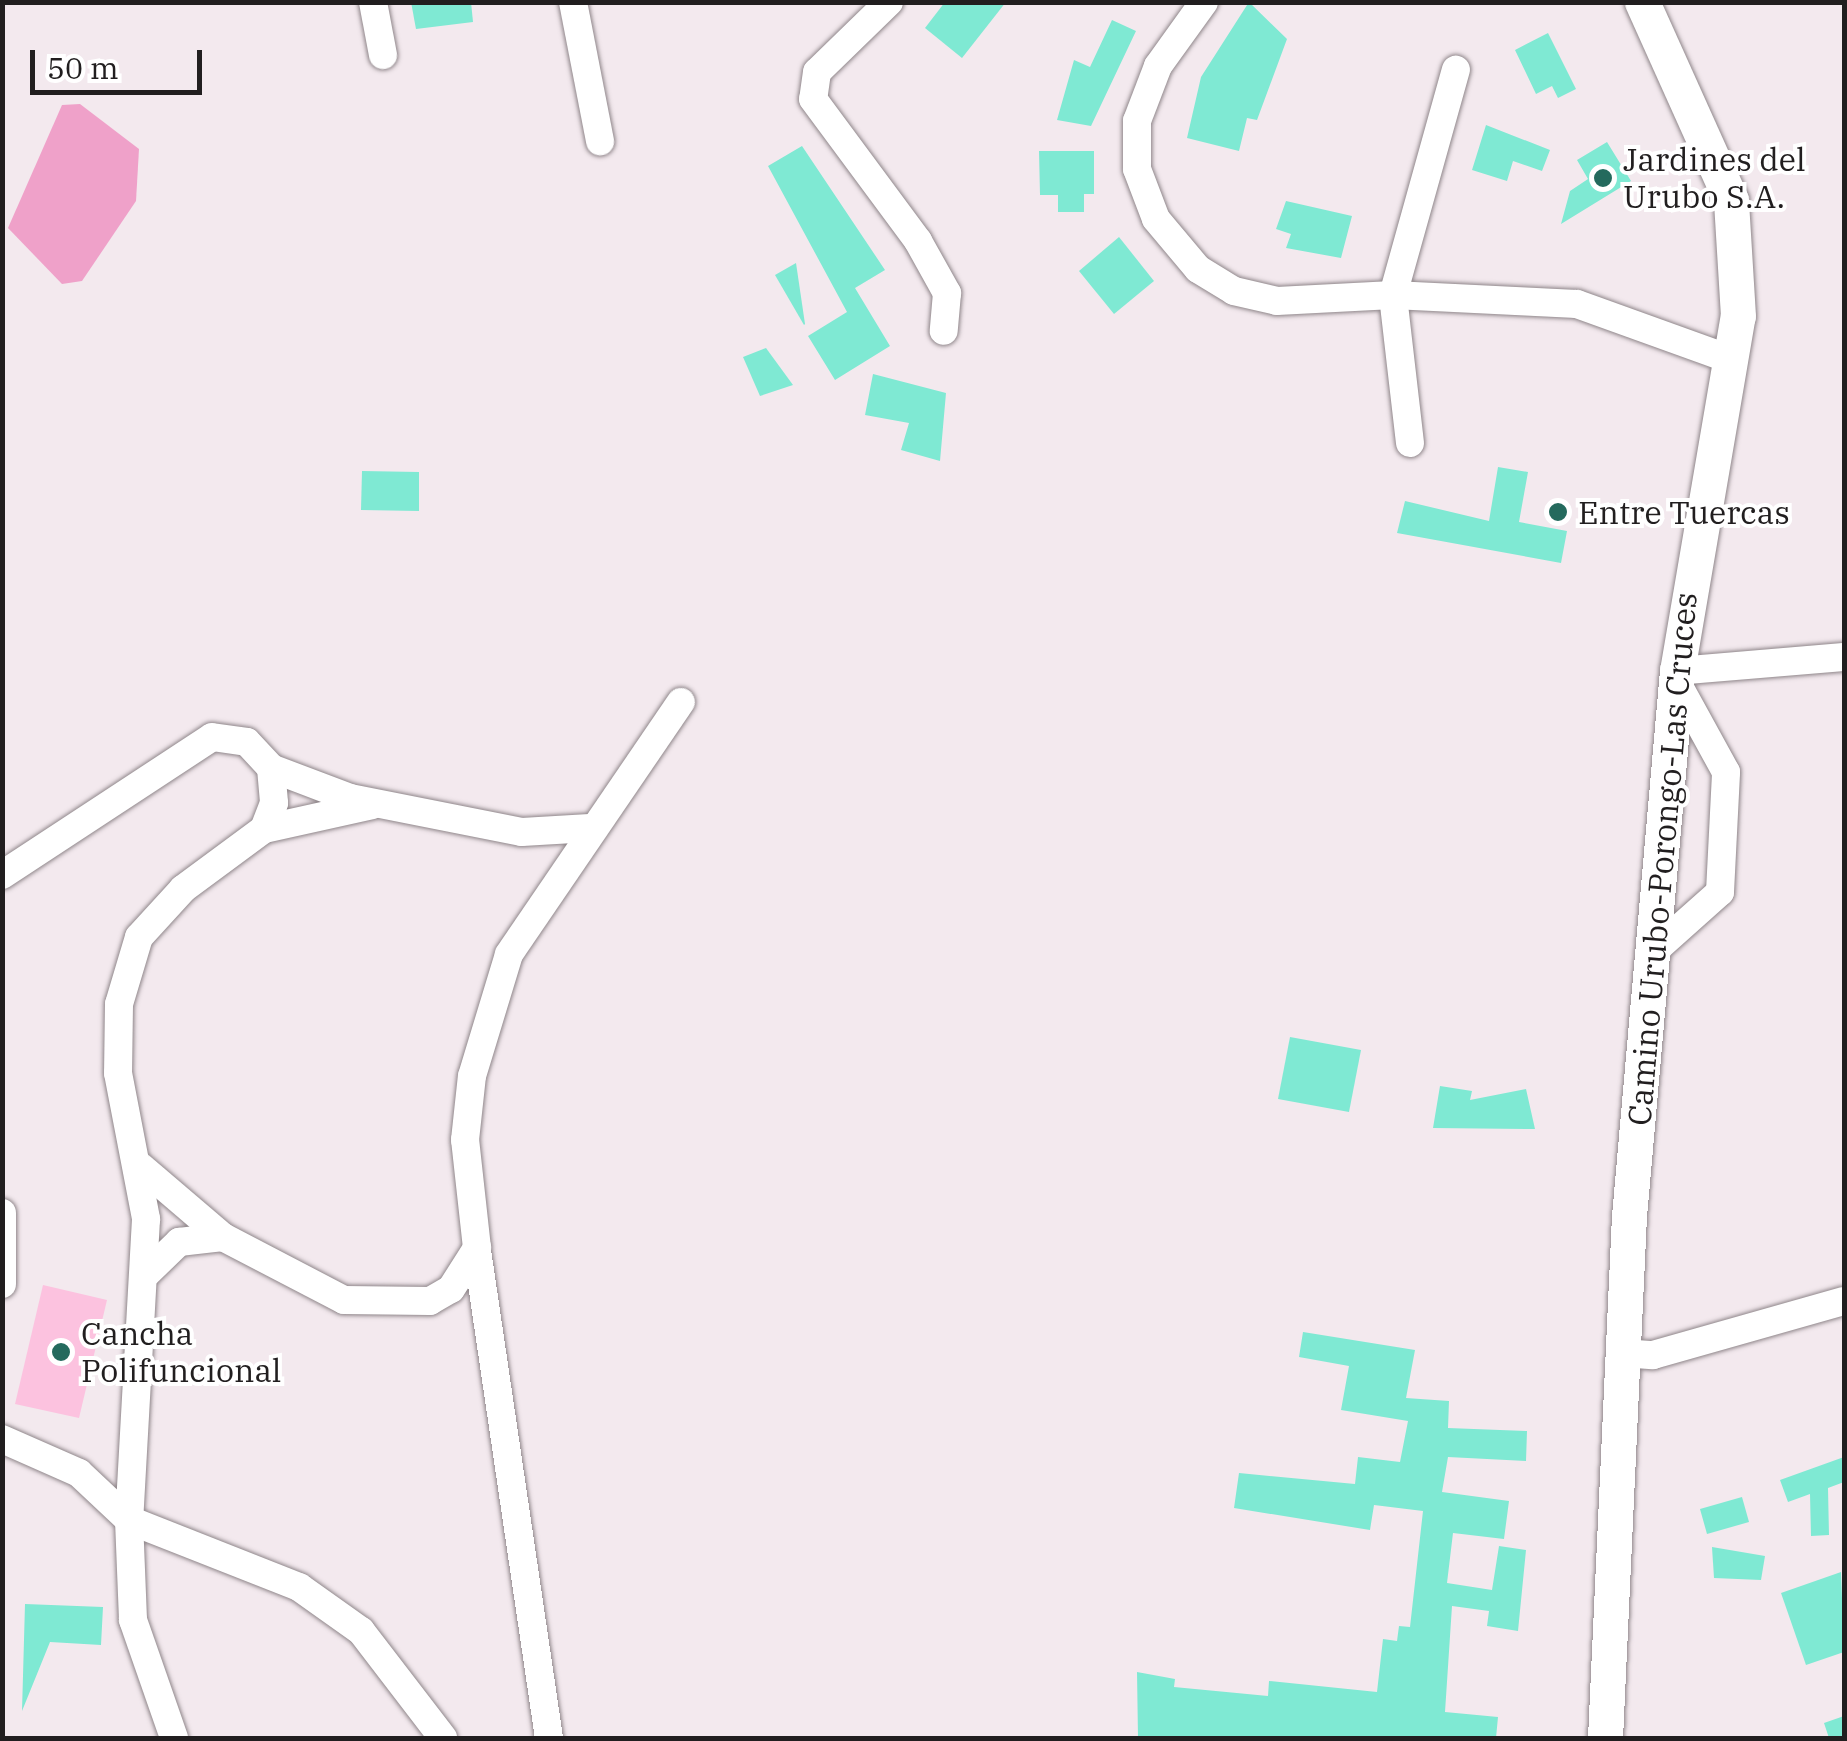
<!DOCTYPE html>
<style>
body{margin:0}
#map{position:relative;width:1847px;height:1741px;overflow:hidden;background:#f3e9ee;font-family:"IBM Plex Serif",serif}
div>[style]{position:absolute}
.green>*{inset:0;background:#fcc2df}
.water>*{inset:0;background:#efa1c9}
.building>*{inset:0;background:#7fe9d3}
.roads{filter:drop-shadow(0 0 2px #8f868a) drop-shadow(0 0 2px #8f868a)}
.minor>*{height:28px;margin:-14px;padding:0 14px;transform-origin:14px;border-radius:14px;background:#fff}
.major>*{height:35px;margin:-17.5px;padding:0 17.5px;transform-origin:17.5px;border-radius:17.5px;background:#fff}
.dots>*{width:28px;height:28px;translate:-50% -50%;box-sizing:border-box;border:5px solid #fff;border-radius:50%}
span{translate:-50% -50%;white-space:nowrap;text-align:center;line-height:1.15;-webkit-text-stroke:8px #fff;paint-order:stroke}
.poi-label{font-size:32px;color:#211e1f}
.left{translate:0 -50%;text-align:left}
.street-label{font-size:32px;color:#211e1f}
.frame{position:absolute;inset:0;border:5px solid #211e1f;pointer-events:none}
.scale{position:absolute;left:30px;top:50px;width:172px;height:45px;box-sizing:border-box;border:5px solid #211e1f;border-top:0;padding-left:12px;font-size:30px;line-height:35px;white-space:nowrap;color:#211e1f;-webkit-text-stroke:8px #fff;paint-order:stroke}
</style>
<div id="map">
<div class="green">
<i style="clip-path:polygon(43px 1285px,107px 1300px,79px 1418px,15px 1404px)"></i>
</div>
<div class="water">
<i style="clip-path:polygon(80px 104px,139px 149px,136px 201px,82px 281px,62px 284px,8px 228px,62px 105px)"></i>
</div>
<div class="building">
<i style="clip-path:polygon(411px 2px,471px 2px,473px 22px,416px 29px)"></i>
<i style="clip-path:polygon(945px 2px,1006px 2px,962px 58px,925px 28px)"></i>
<i style="clip-path:polygon(1249px 2px,1287px 39px,1257px 120px,1247px 118px,1239px 151px,1187px 138px,1201px 77px)"></i>
<i style="clip-path:polygon(1112px 20px,1136px 31px,1091px 126px,1057px 120px,1074px 60px,1090px 67px)"></i>
<i style="clip-path:polygon(1548px 33px,1576px 89px,1558px 98px,1552px 86px,1536px 94px,1515px 50px)"></i>
<i style="clip-path:polygon(1486px 125px,1550px 150px,1542px 171px,1513px 161px,1507px 181px,1472px 170px)"></i>
<i style="clip-path:polygon(1607px 142px,1631px 181px,1561px 224px,1570px 191px,1588px 179px,1577px 160px)"></i>
<i style="clip-path:polygon(802px 146px,885px 270px,855px 288px,890px 346px,835px 380px,808px 336px,847px 312px,768px 166px)"></i>
<i style="clip-path:polygon(1039px 151px,1094px 151px,1094px 194px,1084px 194px,1084px 212px,1058px 212px,1058px 195px,1040px 195px)"></i>
<i style="clip-path:polygon(1286px 201px,1352px 216px,1341px 258px,1286px 248px,1291px 234px,1276px 229px)"></i>
<i style="clip-path:polygon(1119px 237px,1154px 281px,1114px 314px,1079px 271px)"></i>
<i style="clip-path:polygon(796px 263px,805px 324px,804px 325px,775px 275px)"></i>
<i style="clip-path:polygon(766px 348px,793px 385px,760px 396px,743px 357px)"></i>
<i style="clip-path:polygon(873px 374px,946px 393px,940px 461px,901px 450px,909px 423px,865px 415px)"></i>
<i style="clip-path:polygon(1498px 467px,1528px 472px,1519px 522px,1567px 531px,1561px 563px,1397px 533px,1405px 501px,1489px 521px)"></i>
<i style="clip-path:polygon(362px 471px,419px 472px,419px 511px,361px 510px)"></i>
<i style="clip-path:polygon(1290px 1037px,1361px 1050px,1349px 1112px,1278px 1099px)"></i>
<i style="clip-path:polygon(1440px 1086px,1472px 1091px,1470px 1100px,1526px 1089px,1535px 1129px,1433px 1128px)"></i>
<i style="clip-path:polygon(1303px 1332px,1415px 1350px,1406px 1398px,1449px 1401px,1448px 1428px,1527px 1431px,1526px 1461px,1448px 1457px,1442px 1492px,1509px 1501px,1504px 1539px,1453px 1533px,1447px 1583px,1492px 1590px,1499px 1546px,1526px 1550px,1518px 1631px,1487px 1626px,1489px 1611px,1452px 1606px,1445px 1712px,1498px 1717px,1496px 1738px,1138px 1738px,1137px 1672px,1175px 1679px,1174px 1687px,1268px 1696px,1269px 1681px,1377px 1692px,1383px 1639px,1397px 1641px,1399px 1626px,1410px 1627px,1423px 1511px,1374px 1505px,1370px 1530px,1234px 1508px,1239px 1473px,1355px 1484px,1358px 1457px,1400px 1462px,1408px 1421px,1341px 1410px,1349px 1366px,1299px 1357px)"></i>
<i style="clip-path:polygon(1844px 1457px,1844px 1482px,1828px 1488px,1829px 1535px,1811px 1536px,1810px 1494px,1788px 1502px,1780px 1480px)"></i>
<i style="clip-path:polygon(1742px 1497px,1749px 1522px,1707px 1534px,1700px 1509px)"></i>
<i style="clip-path:polygon(1712px 1547px,1765px 1556px,1761px 1580px,1714px 1578px)"></i>
<i style="clip-path:polygon(1841px 1572px,1844px 1652px,1806px 1665px,1781px 1593px)"></i>
<i style="clip-path:polygon(25px 1604px,103px 1607px,101px 1645px,50px 1642px,22px 1711px)"></i>
<i style="clip-path:polygon(1844px 1716px,1844px 1738px,1829px 1738px,1824px 1723px)"></i>
</div>
<div class="roads">
<div class="minor">
<i style="left:373px;top:2px;width:54px;rotate:79.3deg"></i>
<i style="left:573px;top:2px;width:142px;rotate:79deg"></i>
<i style="left:889px;top:2px;width:100px;rotate:135.8deg"></i>
<i style="left:817px;top:72px;width:27px;rotate:98deg"></i>
<i style="left:813px;top:99px;width:177px;rotate:53.5deg"></i>
<i style="left:918px;top:241px;width:60px;rotate:60.9deg"></i>
<i style="left:947px;top:293px;width:38px;rotate:95deg"></i>
<i style="left:1204px;top:2px;width:79px;rotate:125.7deg"></i>
<i style="left:1158px;top:66px;width:59px;rotate:110.9deg"></i>
<i style="left:1137px;top:121px;width:48px;rotate:90deg"></i>
<i style="left:1137px;top:169px;width:53px;rotate:69.2deg"></i>
<i style="left:1156px;top:219px;width:65px;rotate:50deg"></i>
<i style="left:1198px;top:269px;width:42px;rotate:31.4deg"></i>
<i style="left:1234px;top:291px;width:44px;rotate:13.1deg"></i>
<i style="left:1277px;top:301px;width:116px;rotate:-3deg"></i>
<i style="left:1393px;top:295px;width:184px;rotate:2.8deg"></i>
<i style="left:1577px;top:304px;width:163px;rotate:19.8deg"></i>
<i style="left:1410px;top:443px;width:149px;rotate:-96.6deg"></i>
<i style="left:1393px;top:295px;width:234px;rotate:-74.4deg"></i>
<i style="left:1677px;top:671px;width:168px;rotate:-4.8deg"></i>
<i style="left:271px;top:768px;width:85px;rotate:20.8deg"></i>
<i style="left:350px;top:798px;width:175px;rotate:11.2deg"></i>
<i style="left:522px;top:832px;width:68px;rotate:-3.4deg"></i>
<i style="left:264px;top:829px;width:111px;rotate:-12.5deg"></i>
<i style="left:2px;top:875px;width:251px;rotate:-33.3deg"></i>
<i style="left:212px;top:737px;width:35px;rotate:8deg"></i>
<i style="left:247px;top:742px;width:35px;rotate:47deg"></i>
<i style="left:271px;top:768px;width:35px;rotate:85deg"></i>
<i style="left:274px;top:803px;width:28px;rotate:111deg"></i>
<i style="left:264px;top:829px;width:101px;rotate:143.5deg"></i>
<i style="left:183px;top:889px;width:65px;rotate:132.5deg"></i>
<i style="left:139px;top:937px;width:70px;rotate:106.6deg"></i>
<i style="left:119px;top:1004px;width:69px;rotate:90.8deg"></i>
<i style="left:118px;top:1073px;width:149px;rotate:79.1deg"></i>
<i style="left:146px;top:1219px;width:301px;rotate:93.2deg"></i>
<i style="left:129px;top:1520px;width:100px;rotate:87.7deg"></i>
<i style="left:133px;top:1620px;width:125px;rotate:70.8deg"></i>
<i style="left:1655px;top:950px;width:87px;rotate:-41.7deg"></i>
<i style="left:1720px;top:892px;width:120px;rotate:-87.1deg"></i>
<i style="left:1726px;top:772px;width:102px;rotate:-118.8deg"></i>
<i style="left:141px;top:1167px;width:108px;rotate:40.5deg"></i>
<i style="left:223px;top:1237px;width:136px;rotate:27.5deg"></i>
<i style="left:344px;top:1300px;width:86px;rotate:0.7deg"></i>
<i style="left:430px;top:1301px;width:24px;rotate:-30deg"></i>
<i style="left:451px;top:1289px;width:49px;rotate:-57.6deg"></i>
<i style="left:2px;top:1213px;width:71px;rotate:90deg"></i>
<i style="left:147px;top:1273px;width:45px;rotate:-44.1deg"></i>
<i style="left:179px;top:1242px;width:44px;rotate:-6.5deg"></i>
<i style="left:1622px;top:1353px;width:31px;rotate:4deg"></i>
<i style="left:1653px;top:1355px;width:198px;rotate:-15.8deg"></i>
<i style="left:2px;top:1439px;width:84px;rotate:23.8deg"></i>
<i style="left:79px;top:1473px;width:69px;rotate:43.2deg"></i>
<i style="left:129px;top:1520px;width:183px;rotate:21.5deg"></i>
<i style="left:299px;top:1587px;width:76px;rotate:35.4deg"></i>
<i style="left:361px;top:1631px;width:135px;rotate:52.5deg"></i>
<i style="left:549px;top:1738px;width:495px;rotate:-98.4deg"></i>
<i style="left:477px;top:1248px;width:109px;rotate:-96.3deg"></i>
<i style="left:465px;top:1140px;width:64px;rotate:-83.8deg"></i>
<i style="left:472px;top:1076px;width:127px;rotate:-73.1deg"></i>
<i style="left:509px;top:954px;width:305px;rotate:-55.7deg"></i>
</div>
<div class="major">
<i style="left:1605px;top:1738px;width:523px;rotate:-87.37deg"></i>
<i style="left:1629px;top:1216px;width:547px;rotate:-84.97deg"></i>
<i style="left:1677px;top:671px;width:360px;rotate:-80.3deg"></i>
<i style="left:1738px;top:316px;width:116px;rotate:-93.5deg"></i>
<i style="left:1731px;top:200px;width:217px;rotate:-114.2deg"></i>
</div>
</div>
<div class="dots">
<i style="left:1603px;top:178px;background:#246a5d"></i>
<i style="left:1558px;top:512px;background:#246a5d"></i>
<i style="left:61px;top:1352px;background:#246a5d"></i>
</div>
<div class="poi-label">
<span class="left" style="left:1623px;top:178px">Jardines del<br>Urubo S.A.</span>
<span class="left" style="left:1578px;top:512px">Entre Tuercas</span>
<span class="left" style="left:81px;top:1352px">Cancha<br>Polifuncional</span>
</div>
<div class="street-label">
<span style="left:1662px;top:859px;rotate:-85deg">Camino Urubo-Porongo-Las Cruces</span>
</div>
<div class="frame"></div>
<div class="scale">50 m</div>
</div>
